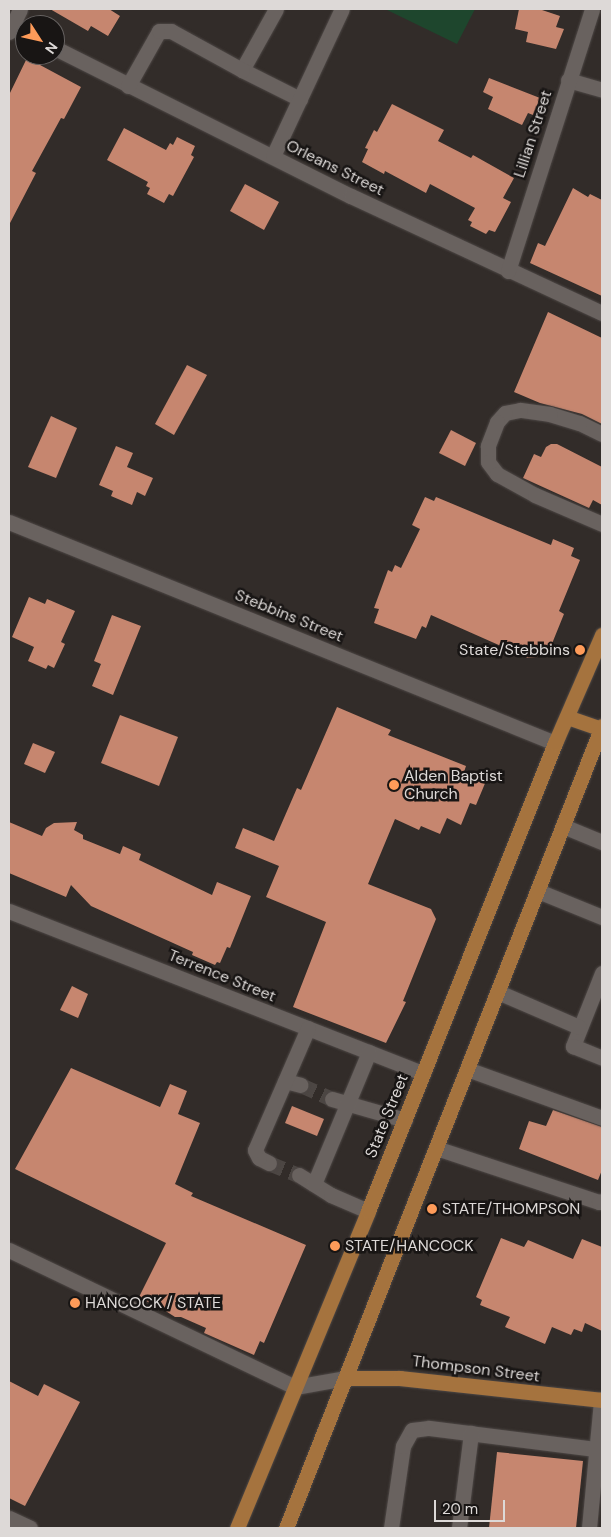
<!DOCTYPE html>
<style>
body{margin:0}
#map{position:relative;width:611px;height:1537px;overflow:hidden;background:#322c29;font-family:"DM Sans",sans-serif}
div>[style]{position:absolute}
.green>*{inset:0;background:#1e462d}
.building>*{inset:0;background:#c6866f}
.minor-tunnel>*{height:15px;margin-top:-7.5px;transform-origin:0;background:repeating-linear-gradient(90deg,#4c4643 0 15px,transparent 0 23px)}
.roads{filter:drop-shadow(0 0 1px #4d4745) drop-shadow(0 0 1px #4d4745)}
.minor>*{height:15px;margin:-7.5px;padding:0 7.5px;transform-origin:7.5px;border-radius:7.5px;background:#69625f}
.major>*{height:15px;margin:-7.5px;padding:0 7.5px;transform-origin:7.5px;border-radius:7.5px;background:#a5733e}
.dots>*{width:14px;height:14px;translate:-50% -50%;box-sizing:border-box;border:2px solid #181514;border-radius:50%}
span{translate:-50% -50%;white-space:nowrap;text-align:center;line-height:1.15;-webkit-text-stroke:5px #181514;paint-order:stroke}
.street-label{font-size:16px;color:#ddd9d7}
.poi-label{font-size:16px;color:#ddd9d7}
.right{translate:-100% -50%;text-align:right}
.left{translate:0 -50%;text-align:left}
.frame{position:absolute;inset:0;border:10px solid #ddd9d7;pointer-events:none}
.north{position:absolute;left:15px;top:15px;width:50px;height:50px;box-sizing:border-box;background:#181514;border:1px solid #676362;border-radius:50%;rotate:125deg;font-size:14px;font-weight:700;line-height:20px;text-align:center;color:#ddd9d7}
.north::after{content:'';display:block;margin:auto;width:18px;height:22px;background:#fe9b59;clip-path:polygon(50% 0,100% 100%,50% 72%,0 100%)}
.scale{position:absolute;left:434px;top:1500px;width:71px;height:22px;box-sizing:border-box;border:2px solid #ddd9d7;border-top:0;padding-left:6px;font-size:15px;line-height:18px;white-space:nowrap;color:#ddd9d7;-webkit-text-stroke:4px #181514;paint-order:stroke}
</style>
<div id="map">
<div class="green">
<i style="clip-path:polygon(385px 9px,475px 9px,457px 44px)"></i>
</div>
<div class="building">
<i style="clip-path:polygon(50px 9px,109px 9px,120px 16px,108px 36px,91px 26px,88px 31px)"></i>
<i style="clip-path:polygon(519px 9px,539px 9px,560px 16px,556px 27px,564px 29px,556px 49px,526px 42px,528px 32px,515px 29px)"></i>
<i style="clip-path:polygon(27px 58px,81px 87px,64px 119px,61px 118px,32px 171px,36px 173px,9px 225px,9px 95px)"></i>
<i style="clip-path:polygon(489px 78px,540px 98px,533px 115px,528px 113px,522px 125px,488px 109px,493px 97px,483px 92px)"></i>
<i style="clip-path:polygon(392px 104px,444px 130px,438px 141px,471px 158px,473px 155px,514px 178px,503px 198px,511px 202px,495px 232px,489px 230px,486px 234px,470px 226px,472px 222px,468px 220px,475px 208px,430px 184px,426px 193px,385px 171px,384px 174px,362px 162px,368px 149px,365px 148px,374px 130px,377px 132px)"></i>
<i style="clip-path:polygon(124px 128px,166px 150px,170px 143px,173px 145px,177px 137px,195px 146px,191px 155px,194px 157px,173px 196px,169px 194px,164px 203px,147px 194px,150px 188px,146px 186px,148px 182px,107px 160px)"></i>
<i style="clip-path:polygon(245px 184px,279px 202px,264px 230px,230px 211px)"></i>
<i style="clip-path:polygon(573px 188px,588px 197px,590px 194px,602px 200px,602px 296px,530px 263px,538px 243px,545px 246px)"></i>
<i style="clip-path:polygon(548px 312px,602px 338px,602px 424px,582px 414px,540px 403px,514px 392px)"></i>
<i style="clip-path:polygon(187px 365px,207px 375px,174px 435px,155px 424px)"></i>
<i style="clip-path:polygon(51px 416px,77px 428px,56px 478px,28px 467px)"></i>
<i style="clip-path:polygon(451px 430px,476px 443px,465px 466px,439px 453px)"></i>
<i style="clip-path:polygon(551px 444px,557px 444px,602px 467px,602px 505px,593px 500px,589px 508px,523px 478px,534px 454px,541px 457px,546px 447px)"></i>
<i style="clip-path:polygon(116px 446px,133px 453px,127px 467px,153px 478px,145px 496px,137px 492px,132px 505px,111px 496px,113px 491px,99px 485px)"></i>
<i style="clip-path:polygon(425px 497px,434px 501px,436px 497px,551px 545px,553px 539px,574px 548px,571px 556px,580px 560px,559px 611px,564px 614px,547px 656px,528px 658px,431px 615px,426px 628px,422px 626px,416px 639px,374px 623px,379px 609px,374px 608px,388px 570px,392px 572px,395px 565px,401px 568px,420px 529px,412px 525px)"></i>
<i style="clip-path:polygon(29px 597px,45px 604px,47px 599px,75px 611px,61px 642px,65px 644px,54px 668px,48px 665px,46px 669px,28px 661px,34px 647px,12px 637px)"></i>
<i style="clip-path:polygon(112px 615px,141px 626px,113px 695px,92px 686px,101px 664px,94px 661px)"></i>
<i style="clip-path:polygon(337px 707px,391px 730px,388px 735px,466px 766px,464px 772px,486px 781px,476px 805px,470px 803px,461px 825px,447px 818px,440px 834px,421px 826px,419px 830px,395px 819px,368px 884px,431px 909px,436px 919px,403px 1001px,406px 1002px,386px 1043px,293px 1007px,326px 922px,266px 897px,279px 866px,235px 848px,243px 828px,274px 841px,297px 788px,301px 790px)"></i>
<i style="clip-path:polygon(120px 715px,178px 737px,159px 786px,101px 763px)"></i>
<i style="clip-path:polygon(33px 743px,55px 752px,45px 773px,24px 764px)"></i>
<i style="clip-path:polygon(9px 822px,42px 836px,46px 828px,54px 823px,77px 822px,74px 830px,83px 835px,83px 839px,120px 854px,123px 846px,141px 854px,139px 860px,212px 895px,217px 882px,251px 896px,230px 948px,227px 947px,220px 963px,217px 962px,215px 965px,192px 955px,193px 952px,91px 906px,71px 885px,66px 897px,9px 873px)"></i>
<i style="clip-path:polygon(72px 986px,88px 994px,78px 1018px,60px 1010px)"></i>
<i style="clip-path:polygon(71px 1068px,160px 1107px,170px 1084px,187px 1091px,178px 1114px,200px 1123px,175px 1184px,193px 1193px,191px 1196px,306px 1245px,264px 1343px,260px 1341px,254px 1355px,204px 1333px,206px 1328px,181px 1317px,175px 1317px,161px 1308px,154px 1309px,150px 1303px,139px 1297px,166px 1243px,15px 1169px)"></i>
<i style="clip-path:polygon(292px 1106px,324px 1119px,317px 1136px,285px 1123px)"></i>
<i style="clip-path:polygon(553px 1110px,602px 1127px,602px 1170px,598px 1180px,519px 1149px,529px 1121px,546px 1126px)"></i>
<i style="clip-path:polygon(501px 1238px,524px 1247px,528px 1240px,573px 1259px,582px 1239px,602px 1247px,602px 1331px,585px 1323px,582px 1332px,574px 1329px,571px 1335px,552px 1327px,545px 1344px,505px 1327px,510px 1317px,480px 1305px,482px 1300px,476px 1297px)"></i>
<i style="clip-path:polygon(9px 1381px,38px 1396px,44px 1384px,80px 1402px,25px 1506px,9px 1498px)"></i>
<i style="clip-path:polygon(497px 1452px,583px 1461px,576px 1528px,489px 1528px)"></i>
</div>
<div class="minor-tunnel">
<i style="left:301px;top:1085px;width:34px;rotate:24deg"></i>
<i style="left:269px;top:1163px;width:32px;rotate:22deg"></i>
</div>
<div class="roads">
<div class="minor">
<i style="left:276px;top:9px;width:70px;rotate:119.1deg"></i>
<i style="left:242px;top:70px;width:65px;rotate:26.6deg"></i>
<i style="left:9px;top:24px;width:18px;rotate:29deg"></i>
<i style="left:9px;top:32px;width:25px;rotate:-64deg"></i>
<i style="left:55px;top:48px;width:331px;rotate:26.6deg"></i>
<i style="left:351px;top:196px;width:277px;rotate:25deg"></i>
<i style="left:568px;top:80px;width:35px;rotate:16deg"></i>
<i style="left:128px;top:86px;width:63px;rotate:-60.6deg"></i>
<i style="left:159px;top:31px;width:12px"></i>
<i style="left:171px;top:31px;width:81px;rotate:28.8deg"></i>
<i style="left:273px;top:156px;width:162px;rotate:-64.9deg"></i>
<i style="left:508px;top:271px;width:275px;rotate:-72.2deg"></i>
<i style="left:602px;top:434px;width:25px;rotate:-154deg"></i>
<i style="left:579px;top:423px;width:30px;rotate:-163deg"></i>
<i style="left:550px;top:414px;width:30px;rotate:-172deg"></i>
<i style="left:520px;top:410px;width:15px;rotate:169deg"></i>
<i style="left:505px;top:413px;width:12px;rotate:132deg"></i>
<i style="left:497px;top:422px;width:26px;rotate:111deg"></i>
<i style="left:488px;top:446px;width:16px;rotate:90deg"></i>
<i style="left:488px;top:462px;width:15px;rotate:53deg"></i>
<i style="left:497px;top:474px;width:43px;rotate:28.9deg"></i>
<i style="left:535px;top:495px;width:73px;rotate:23.4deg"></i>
<i style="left:9px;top:522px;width:589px;rotate:22.04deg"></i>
<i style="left:563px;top:826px;width:42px;rotate:22.3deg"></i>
<i style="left:538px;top:891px;width:69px;rotate:22.1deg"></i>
<i style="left:9px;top:911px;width:445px;rotate:21.4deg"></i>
<i style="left:602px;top:973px;width:79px;rotate:111.7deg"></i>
<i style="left:573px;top:1046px;width:31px;rotate:22deg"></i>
<i style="left:498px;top:992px;width:88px;rotate:23.4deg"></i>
<i style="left:467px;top:1069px;width:144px;rotate:19.9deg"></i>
<i style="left:285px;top:1081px;width:16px;rotate:14deg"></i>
<i style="left:332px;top:1099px;width:76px;rotate:16deg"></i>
<i style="left:436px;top:1148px;width:172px;rotate:18.3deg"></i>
<i style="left:599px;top:1202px;width:3px;rotate:-18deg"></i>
<i style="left:269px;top:1163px;width:11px;rotate:-153deg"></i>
<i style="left:259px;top:1158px;width:9px;rotate:-117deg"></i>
<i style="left:255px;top:1150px;width:133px;rotate:-66.5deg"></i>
<i style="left:299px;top:1175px;width:38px;rotate:32deg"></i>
<i style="left:331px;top:1195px;width:40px;rotate:23.4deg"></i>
<i style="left:314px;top:1184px;width:143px;rotate:-67.4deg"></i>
<i style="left:9px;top:1250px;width:317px;rotate:25.6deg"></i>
<i style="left:295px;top:1387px;width:52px;rotate:-10deg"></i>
<i style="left:9px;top:1518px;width:23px;rotate:25deg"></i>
<i style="left:391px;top:1528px;width:83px;rotate:-81.7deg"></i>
<i style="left:403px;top:1446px;width:18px;rotate:-61deg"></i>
<i style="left:412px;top:1430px;width:17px;rotate:-7deg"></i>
<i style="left:429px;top:1428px;width:174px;rotate:7.2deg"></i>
<i style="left:459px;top:1528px;width:96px;rotate:-82.8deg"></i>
<i style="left:589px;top:1528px;width:129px;rotate:-84.6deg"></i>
</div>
<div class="major">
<i style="left:567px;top:717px;width:36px;rotate:19deg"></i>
<i style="left:346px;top:1378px;width:54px"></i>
<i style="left:400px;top:1378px;width:203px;rotate:6.2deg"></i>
<i style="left:237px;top:1528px;width:343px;rotate:-67.5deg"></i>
<i style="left:368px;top:1211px;width:504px;rotate:-68.22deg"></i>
<i style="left:555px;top:743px;width:118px;rotate:-66.5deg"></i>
<i style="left:286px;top:1528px;width:862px;rotate:-68.49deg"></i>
</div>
</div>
<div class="dots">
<i style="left:580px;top:650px;background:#fe9b59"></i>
<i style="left:394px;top:785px;background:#fe9b59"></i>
<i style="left:432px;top:1209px;background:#fe9b59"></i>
<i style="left:335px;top:1246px;background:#fe9b59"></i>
<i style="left:75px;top:1303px;background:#fe9b59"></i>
</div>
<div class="street-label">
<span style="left:533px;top:134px;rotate:-72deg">Lillian Street</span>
<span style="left:335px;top:168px;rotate:26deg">Orleans Street</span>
<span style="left:289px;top:616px;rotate:22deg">Stebbins Street</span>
<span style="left:222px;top:976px;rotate:22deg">Terrence Street</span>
<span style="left:387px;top:1116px;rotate:-68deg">State Street</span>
<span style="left:476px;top:1369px;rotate:7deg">Thompson Street</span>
</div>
<div class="poi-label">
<span class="right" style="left:570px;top:650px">State/Stebbins</span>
<span class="left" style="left:404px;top:785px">Alden Baptist<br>Church</span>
<span class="left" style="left:442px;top:1209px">STATE/THOMPSON</span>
<span class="left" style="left:345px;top:1246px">STATE/HANCOCK</span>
<span class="left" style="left:85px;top:1303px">HANCOCK / STATE</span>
</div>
<div class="frame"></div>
<div class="north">N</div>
<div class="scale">20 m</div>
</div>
